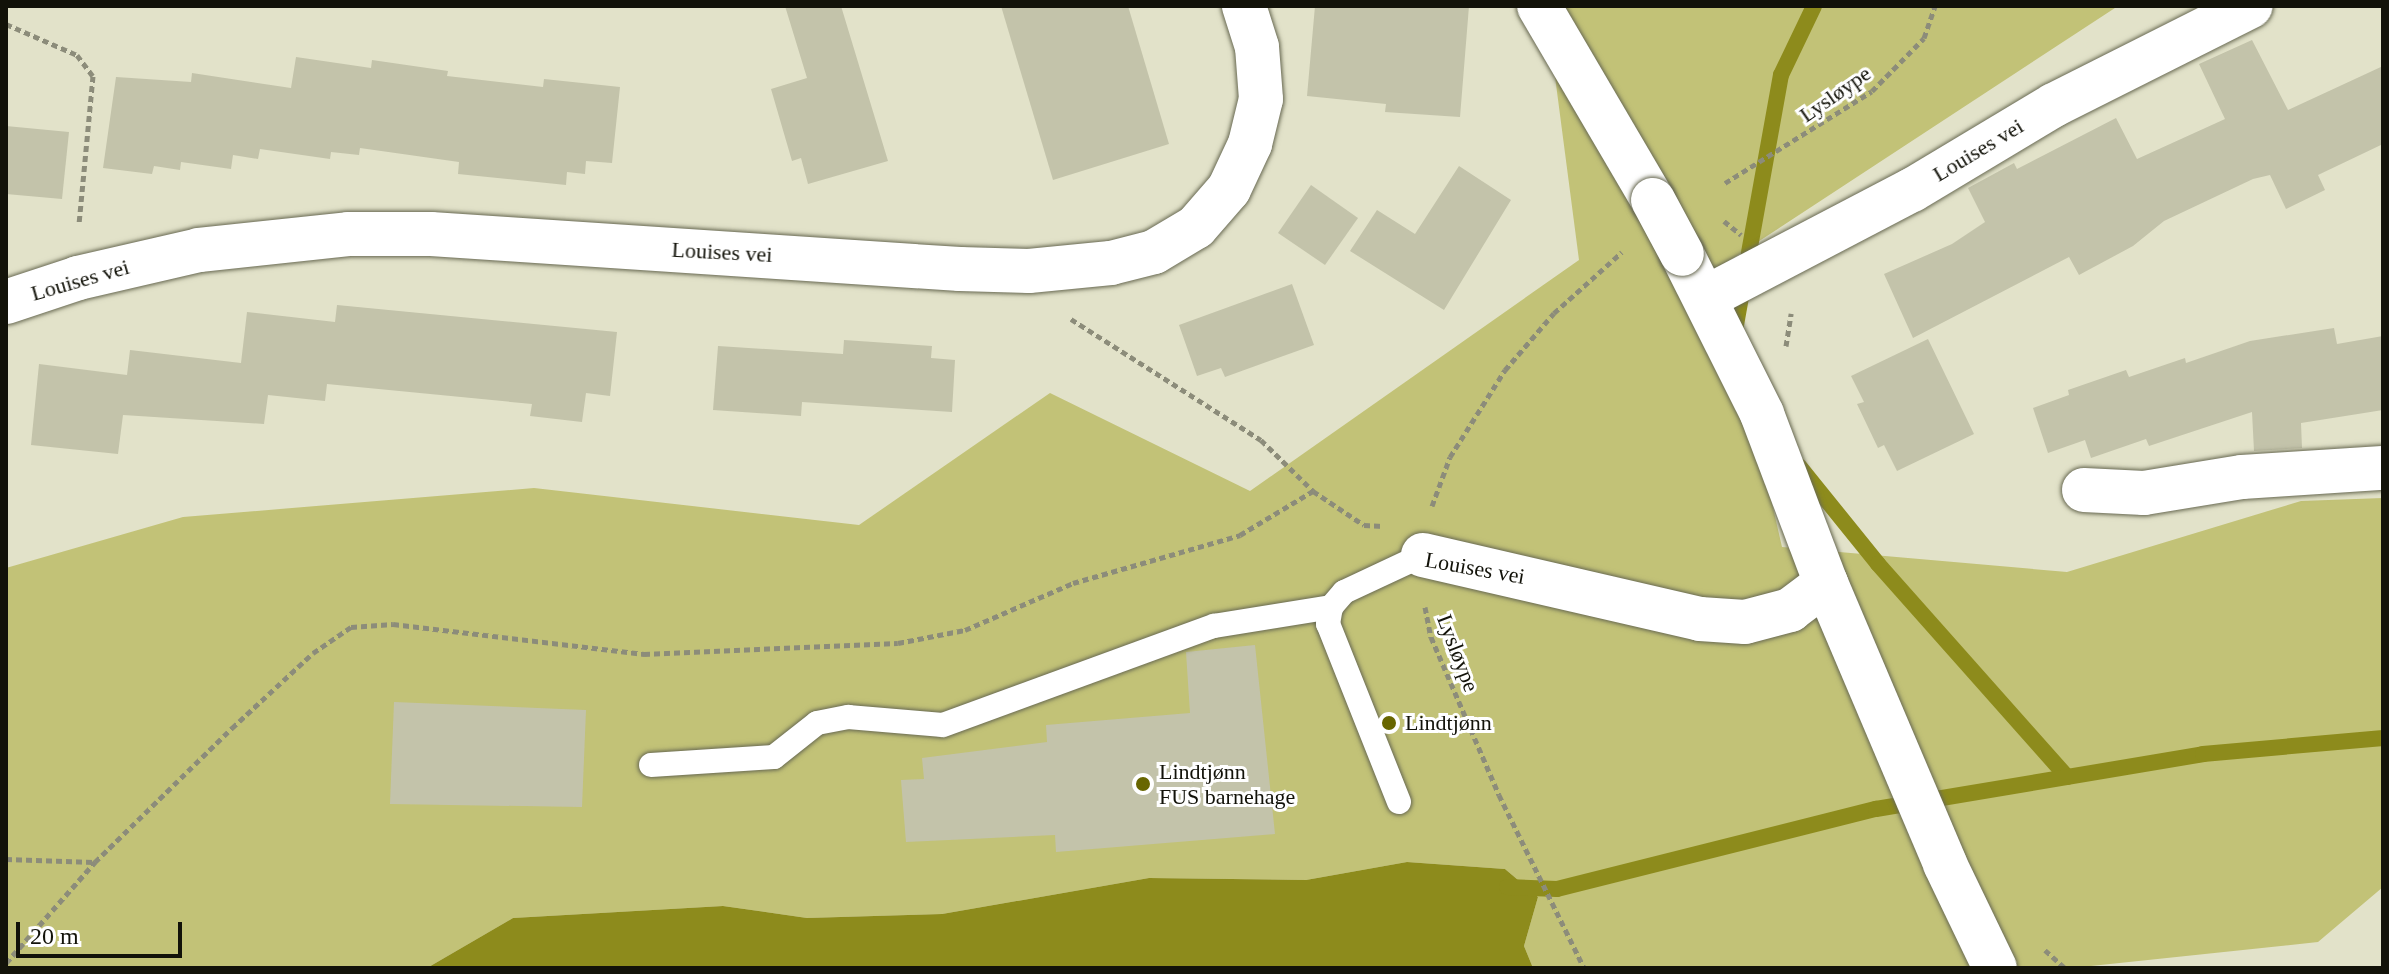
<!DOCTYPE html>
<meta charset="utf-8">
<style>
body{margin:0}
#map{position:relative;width:2389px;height:974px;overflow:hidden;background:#e2e2c9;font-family:"Times New Roman",serif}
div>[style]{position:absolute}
.green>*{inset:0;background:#c2c277}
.water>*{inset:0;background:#8d8b1c}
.stream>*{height:16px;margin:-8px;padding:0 8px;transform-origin:8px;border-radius:8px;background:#8d8b1c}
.building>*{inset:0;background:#c3c3aa}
.path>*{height:5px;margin-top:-2.5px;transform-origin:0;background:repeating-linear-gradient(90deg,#8c8c7a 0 6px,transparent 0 10px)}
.roads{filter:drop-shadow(0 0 2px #686952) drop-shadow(0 0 2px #686952)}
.service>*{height:24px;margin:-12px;padding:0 12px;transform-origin:12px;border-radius:12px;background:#fff}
.minor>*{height:44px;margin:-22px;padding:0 22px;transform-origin:22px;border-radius:22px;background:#fff}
.tertiary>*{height:44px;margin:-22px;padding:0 22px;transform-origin:22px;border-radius:22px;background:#fff}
.path-bridge>*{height:5px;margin-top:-2.5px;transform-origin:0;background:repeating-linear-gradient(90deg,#8c8c7a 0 6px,transparent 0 10px)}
.bridges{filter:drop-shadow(0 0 2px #686952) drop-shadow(0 0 2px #686952)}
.tertiary-bridge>*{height:44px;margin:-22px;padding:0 22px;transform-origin:22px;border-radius:22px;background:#fff}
.dots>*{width:22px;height:22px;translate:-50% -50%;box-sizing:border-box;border:4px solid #fff;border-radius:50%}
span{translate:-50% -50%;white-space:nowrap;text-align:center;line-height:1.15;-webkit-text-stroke:6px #fff;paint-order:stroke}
.street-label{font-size:22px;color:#121209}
.poi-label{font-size:22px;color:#121209}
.left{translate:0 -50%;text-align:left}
.frame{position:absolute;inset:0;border:8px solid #121209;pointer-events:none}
.scale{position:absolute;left:16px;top:922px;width:166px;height:36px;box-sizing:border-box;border:4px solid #121209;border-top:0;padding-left:10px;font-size:24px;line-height:28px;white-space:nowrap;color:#121209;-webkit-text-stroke:6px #fff;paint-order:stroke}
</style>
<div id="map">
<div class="green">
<i style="clip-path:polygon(1522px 6px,2118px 6px,1718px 268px,1782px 547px,2067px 572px,2301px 501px,2383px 498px,2383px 887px,2318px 942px,2072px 968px,1533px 968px,1524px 946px,1538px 897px,1505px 869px,1407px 862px,1306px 880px,1149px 878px,942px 914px,807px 918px,723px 906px,513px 918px,427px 968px,6px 968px,6px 568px,183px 517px,534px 488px,859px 525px,1050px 393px,1250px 491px,1579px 260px,1551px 46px)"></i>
</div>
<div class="water">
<i style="clip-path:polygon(1407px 862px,1505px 869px,1538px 897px,1524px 946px,1533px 968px,427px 968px,513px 918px,723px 906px,807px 918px,942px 914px,1149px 878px,1306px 880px)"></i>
</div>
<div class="stream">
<i style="left:1734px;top:336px;width:265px;rotate:-79.8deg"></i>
<i style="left:1781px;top:75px;width:76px;rotate:-64.4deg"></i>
<i style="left:1799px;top:466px;width:126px;rotate:51.1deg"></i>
<i style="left:1878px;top:564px;width:285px;rotate:48.4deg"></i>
<i style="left:1507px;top:887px;width:50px;rotate:2.3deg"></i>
<i style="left:1557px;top:889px;width:329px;rotate:-14.1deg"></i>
<i style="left:1876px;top:809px;width:332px;rotate:-9.5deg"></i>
<i style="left:2203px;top:754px;width:181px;rotate:-5.1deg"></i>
</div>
<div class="building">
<i style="clip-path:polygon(785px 6px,841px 6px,888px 161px,808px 184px,801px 158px,792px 161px,771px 89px,807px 78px)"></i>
<i style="clip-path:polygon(1001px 6px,1128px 6px,1169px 144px,1053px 180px)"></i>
<i style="clip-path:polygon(1315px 6px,1469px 6px,1460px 117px,1385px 112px,1386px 104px,1307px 96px)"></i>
<i style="clip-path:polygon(2252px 40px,2288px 110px,2383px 66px,2383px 144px,2318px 175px,2325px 190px,2286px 209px,2270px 175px,2253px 179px,2164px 221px,2133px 246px,2079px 275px,2069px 257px,1913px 338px,1884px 274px,1952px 244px,1985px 222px,1968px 188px,2014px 163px,2017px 169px,2116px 118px,2137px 159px,2225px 119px,2199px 64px)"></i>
<i style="clip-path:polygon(296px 57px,371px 68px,372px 60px,448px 71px,447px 76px,543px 87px,544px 79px,620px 87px,612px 163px,586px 161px,585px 174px,567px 172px,566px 185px,458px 174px,459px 162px,360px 148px,359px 155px,331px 152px,330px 159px,260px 149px,258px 159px,233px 155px,231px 169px,181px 162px,180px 170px,154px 166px,152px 174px,103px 168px,116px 77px,191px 82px,192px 73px,291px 88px)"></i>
<i style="clip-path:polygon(6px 126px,69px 132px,62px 199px,6px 194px)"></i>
<i style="clip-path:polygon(1459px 166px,1511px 200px,1444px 310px,1350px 251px,1377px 210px,1415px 234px)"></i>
<i style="clip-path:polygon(1311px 185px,1358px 218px,1325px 265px,1278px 233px)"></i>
<i style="clip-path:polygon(1292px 284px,1314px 345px,1225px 377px,1221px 368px,1197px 376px,1179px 325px)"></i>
<i style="clip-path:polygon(337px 305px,617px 332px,610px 396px,586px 393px,582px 422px,530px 416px,532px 404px,327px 384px,325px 401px,268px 395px,264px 424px,123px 415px,118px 454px,31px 445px,39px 364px,127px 375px,130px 350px,241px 363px,247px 312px,335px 322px)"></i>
<i style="clip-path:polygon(2334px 328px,2337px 344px,2383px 336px,2383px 410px,2301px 423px,2302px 448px,2254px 451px,2252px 412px,2149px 446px,2146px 439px,2091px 458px,2085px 440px,2048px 453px,2033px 408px,2069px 395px,2068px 390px,2126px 370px,2129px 377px,2185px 358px,2186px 363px,2250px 341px)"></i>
<i style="clip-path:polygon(1928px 339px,1974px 434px,1897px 471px,1884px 445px,1878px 448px,1857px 404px,1864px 402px,1851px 376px)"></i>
<i style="clip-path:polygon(844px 340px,932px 346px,931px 358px,955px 360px,952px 412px,802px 402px,801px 416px,713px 410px,718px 346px,843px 354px)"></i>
<i style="clip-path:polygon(1255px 645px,1275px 834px,1056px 852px,1055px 835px,906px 842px,901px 780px,924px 779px,922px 758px,1047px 742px,1046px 725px,1190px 713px,1186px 652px)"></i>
<i style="clip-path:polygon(394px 702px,586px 710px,582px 807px,390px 804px)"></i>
</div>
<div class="path">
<i style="left:6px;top:24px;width:77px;rotate:23.6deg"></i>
<i style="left:77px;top:55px;width:26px;rotate:53deg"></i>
<i style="left:93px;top:76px;width:150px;rotate:95.4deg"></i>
<i style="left:1725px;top:183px;width:173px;rotate:-32deg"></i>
<i style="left:1872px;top:91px;width:74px;rotate:-45.5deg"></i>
<i style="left:1924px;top:38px;width:34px;rotate:-71deg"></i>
<i style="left:1071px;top:319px;width:225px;rotate:32.5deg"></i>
<i style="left:1261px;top:440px;width:73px;rotate:44.4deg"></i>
<i style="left:1313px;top:491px;width:61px;rotate:33.7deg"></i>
<i style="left:1364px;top:525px;width:19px;rotate:3deg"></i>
<i style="left:1786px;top:346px;width:33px;rotate:-81deg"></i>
<i style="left:1432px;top:506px;width:52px;rotate:-69.8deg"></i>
<i style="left:1450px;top:457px;width:103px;rotate:-57.7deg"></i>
<i style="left:1505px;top:370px;width:75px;rotate:-49.3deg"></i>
<i style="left:1554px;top:313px;width:91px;rotate:-41.9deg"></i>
<i style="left:1425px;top:607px;width:31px;rotate:79deg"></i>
<i style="left:1431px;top:637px;width:172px;rotate:66.7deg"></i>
<i style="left:1499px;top:795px;width:193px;rotate:63.8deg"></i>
<i style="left:6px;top:859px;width:88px;rotate:2deg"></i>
<i style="left:2045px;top:950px;width:27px;rotate:42deg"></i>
<i style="left:6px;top:963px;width:135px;rotate:-48.6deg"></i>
<i style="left:95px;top:862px;width:192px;rotate:-44.4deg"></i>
<i style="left:232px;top:728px;width:110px;rotate:-42.8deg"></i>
<i style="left:313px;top:653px;width:46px;rotate:-34.4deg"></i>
<i style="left:351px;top:627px;width:42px;rotate:-4.1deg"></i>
<i style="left:393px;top:624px;width:253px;rotate:6.8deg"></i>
<i style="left:644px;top:654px;width:254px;rotate:-2.5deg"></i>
<i style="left:898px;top:643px;width:68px;rotate:-11deg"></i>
<i style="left:965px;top:630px;width:118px;rotate:-23.5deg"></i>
<i style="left:1073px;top:583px;width:174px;rotate:-16deg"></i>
<i style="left:1240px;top:535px;width:85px;rotate:-31.1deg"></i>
</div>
<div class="roads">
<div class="service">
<i style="left:651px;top:765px;width:123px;rotate:-3.7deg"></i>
<i style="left:774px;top:757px;width:55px;rotate:-38.3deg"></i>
<i style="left:817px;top:723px;width:32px;rotate:-11deg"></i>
<i style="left:848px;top:717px;width:95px;rotate:4.8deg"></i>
<i style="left:943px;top:725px;width:289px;rotate:-20.1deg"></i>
<i style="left:1214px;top:626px;width:119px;rotate:-9.2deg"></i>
<i style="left:1399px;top:802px;width:192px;rotate:-111.7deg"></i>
<i style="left:1328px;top:624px;width:17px;rotate:-80deg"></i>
<i style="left:1331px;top:607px;width:20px;rotate:-49deg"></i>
<i style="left:1344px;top:592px;width:87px;rotate:-25.1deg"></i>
</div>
<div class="minor">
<i style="left:1707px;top:297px;width:231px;rotate:-27.6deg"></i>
<i style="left:1912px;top:190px;width:165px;rotate:-30.9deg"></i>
<i style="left:2054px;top:105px;width:220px;rotate:-26.7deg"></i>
<i style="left:6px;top:302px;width:76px;rotate:-18.4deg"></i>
<i style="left:78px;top:278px;width:124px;rotate:-13deg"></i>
<i style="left:199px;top:250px;width:150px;rotate:-6.1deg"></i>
<i style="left:348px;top:234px;width:83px"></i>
<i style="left:431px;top:234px;width:530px;rotate:3.79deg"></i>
<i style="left:960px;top:269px;width:69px;rotate:1.7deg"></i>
<i style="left:1029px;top:271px;width:82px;rotate:-5.6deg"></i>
<i style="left:1111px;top:263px;width:44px;rotate:-14.3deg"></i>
<i style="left:1154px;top:252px;width:49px;rotate:-30.8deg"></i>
<i style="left:1196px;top:227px;width:50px;rotate:-49deg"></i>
<i style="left:1229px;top:189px;width:50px;rotate:-65deg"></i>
<i style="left:1250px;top:144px;width:46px;rotate:-76.3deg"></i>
<i style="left:1261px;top:99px;width:52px;rotate:-94.4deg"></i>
<i style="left:1257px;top:47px;width:43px;rotate:-107.6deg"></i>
<i style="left:2084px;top:490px;width:60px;rotate:2.9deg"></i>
<i style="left:2144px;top:493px;width:99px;rotate:-9.3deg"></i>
<i style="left:2242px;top:477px;width:141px;rotate:-3.7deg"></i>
<i style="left:1423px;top:555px;width:284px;rotate:13deg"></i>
<i style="left:1700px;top:619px;width:45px;rotate:3.8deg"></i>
<i style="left:1745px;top:622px;width:47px;rotate:-14.9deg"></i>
<i style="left:1790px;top:610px;width:45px;rotate:-36.9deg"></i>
</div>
<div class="tertiary">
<i style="left:1539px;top:6px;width:225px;rotate:59.6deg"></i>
<i style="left:1682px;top:254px;width:179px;rotate:63.4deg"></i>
<i style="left:1762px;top:414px;width:181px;rotate:69.3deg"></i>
<i style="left:1826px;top:583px;width:305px;rotate:67deg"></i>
<i style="left:1945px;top:864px;width:115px;rotate:64.3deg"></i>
</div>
</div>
<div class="path-bridge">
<i style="left:1724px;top:221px;width:22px;rotate:39deg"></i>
</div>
<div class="bridges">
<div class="tertiary-bridge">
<i style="left:1653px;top:200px;width:61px;rotate:61.8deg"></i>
</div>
</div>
<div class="dots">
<i style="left:1389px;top:723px;background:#686600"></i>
<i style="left:1143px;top:784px;background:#686600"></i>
</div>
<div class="street-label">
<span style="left:1835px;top:94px;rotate:-35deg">Lysløype</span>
<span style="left:1978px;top:150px;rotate:-31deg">Louises vei</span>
<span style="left:722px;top:252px;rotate:3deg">Louises vei</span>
<span style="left:80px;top:280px;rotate:-16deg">Louises vei</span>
<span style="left:1475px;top:568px;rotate:10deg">Louises vei</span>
<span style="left:1458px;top:653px;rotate:69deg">Lysløype</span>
</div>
<div class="poi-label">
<span class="left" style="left:1405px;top:723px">Lindtjønn</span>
<span class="left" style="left:1159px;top:784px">Lindtjønn<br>FUS barnehage</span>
</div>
<div class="frame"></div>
<div class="scale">20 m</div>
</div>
